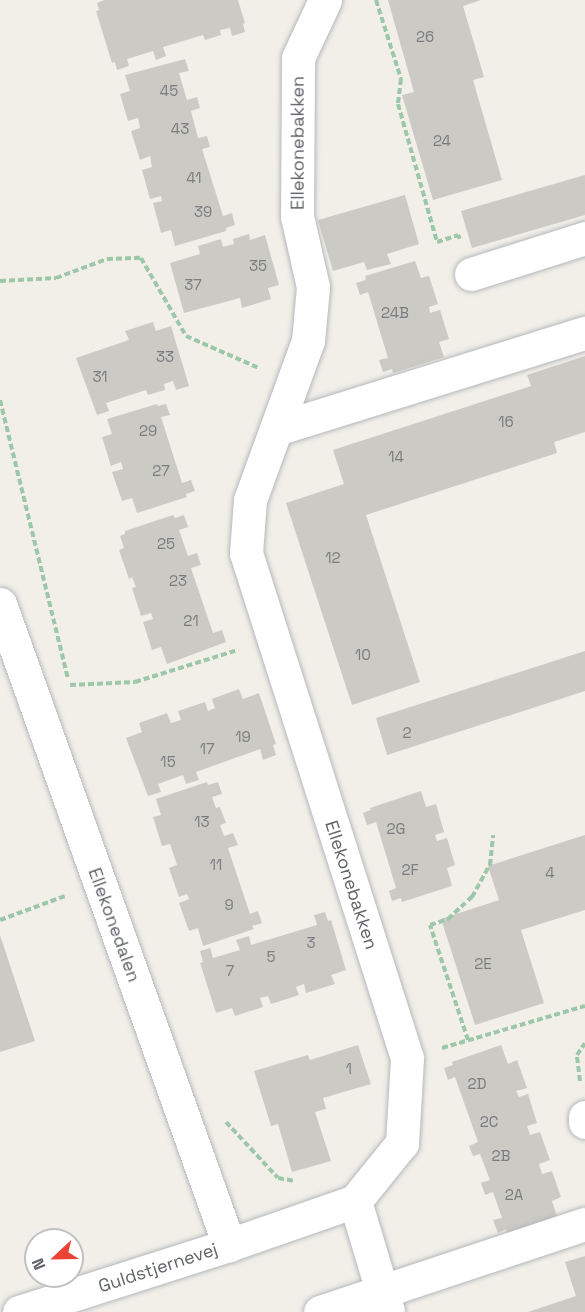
<!DOCTYPE html>
<style>
body{margin:0}
#map{position:relative;width:585px;height:1312px;overflow:hidden;background:#f1efe8;font-family:"Space Grotesk",sans-serif}
div>[style]{position:absolute}
.building>*{inset:0;background:#cccac5}
.path>*{height:4px;margin-top:-2px;transform-origin:0;background:repeating-linear-gradient(90deg,#9cc7a9 0 6px,transparent 0 9px)}
.roads{filter:drop-shadow(0 0 2px #b5b8bc) drop-shadow(0 0 2px #b5b8bc)}
.street>*{height:33px;margin:-16.5px;padding:0 16.5px;transform-origin:16.5px;border-radius:16.5px;background:#fff}
.secondary>*{height:33px;margin:-16.5px;padding:0 16.5px;transform-origin:16.5px;border-radius:16.5px;background:#fff}
span{translate:-50% -50%;white-space:nowrap;text-align:center;line-height:1.15;-webkit-text-stroke:5px #fff;paint-order:stroke}
.number-label{font-size:15px;color:#7a7d7f}
.number-label span{-webkit-text-stroke-width:0}
.street-label{font-size:18px;color:#5f6368}
.north{position:absolute;left:24px;top:1228px;width:60px;height:60px;box-sizing:border-box;background:#fff;border:2px solid #bfc1c3;border-radius:50%;rotate:248deg;font-size:16px;font-weight:700;line-height:24px;text-align:center;color:#5f6368}
.north::after{content:'';display:block;margin:auto;width:21px;height:27px;background:#ea4335;clip-path:polygon(50% 0,100% 100%,50% 72%,0 100%)}
</style>
<div id="map">
<div class="building">
<i style="clip-path:polygon(104px 0,238px 0,245px 23px,243px 24px,245px 32px,232px 36px,230px 28px,220px 30px,221px 35px,205px 40px,203px 35px,163px 47px,166px 56px,156px 60px,153px 51px,127px 59px,129px 66px,117px 70px,115px 62px,112px 63px,96px 11px,99px 10px,97px 3px)"></i>
<i style="clip-path:polygon(388px 0,481px 0,463px 6px,484px 77px,473px 80px,502px 180px,433px 200px,402px 95px,414px 92px)"></i>
<i style="clip-path:polygon(185px 59px,189px 71px,179px 73px,187px 100px,197px 97px,200px 108px,191px 111px,198px 138px,207px 136px,210px 147px,202px 149px,223px 216px,232px 213px,235px 225px,226px 228px,226px 231px,175px 246px,171px 230px,161px 233px,153px 203px,162px 201px,161px 196px,150px 199px,142px 170px,152px 167px,150px 156px,140px 160px,131px 131px,140px 128px,138px 118px,128px 121px,120px 94px,130px 91px,125px 75px)"></i>
<i style="clip-path:polygon(585px 175px,585px 215px,472px 248px,461px 211px)"></i>
<i style="clip-path:polygon(405px 195px,419px 244px,387px 254px,391px 264px,367px 270px,364px 262px,333px 271px,318px 220px)"></i>
<i style="clip-path:polygon(249px 234px,250px 240px,265px 235px,279px 285px,268px 288px,271px 299px,242px 308px,240px 298px,184px 313px,170px 263px,200px 254px,198px 246px,221px 239px,223px 247px,234px 244px,233px 239px)"></i>
<i style="clip-path:polygon(415px 261px,421px 278px,429px 276px,438px 304px,429px 307px,430px 313px,440px 310px,449px 339px,439px 342px,444px 357px,393px 373px,392px 369px,383px 372px,379px 360px,388px 358px,368px 292px,360px 295px,356px 283px,366px 280px,365px 276px)"></i>
<i style="clip-path:polygon(153px 322px,156px 331px,171px 326px,189px 386px,176px 390px,173px 381px,164px 384px,165px 390px,148px 395px,146px 390px,106px 403px,109px 411px,97px 415px,76px 358px,129px 340px,125px 331px)"></i>
<i style="clip-path:polygon(585px 356px,585px 432px,554px 442px,557px 453px,366px 515px,420px 682px,352px 705px,286px 503px,344px 484px,333px 450px,531px 386px,527px 375px)"></i>
<i style="clip-path:polygon(157px 404px,158px 406px,166px 404px,170px 415px,161px 417px,182px 483px,191px 480px,195px 491px,186px 494px,187px 497px,137px 513px,132px 498px,122px 501px,112px 472px,123px 469px,121px 462px,111px 466px,102px 437px,112px 434px,107px 419px)"></i>
<i style="clip-path:polygon(173px 515px,175px 518px,184px 515px,188px 527px,179px 530px,188px 556px,197px 553px,201px 565px,191px 568px,213px 633px,222px 630px,226px 642px,167px 664px,161px 647px,152px 650px,143px 622px,153px 619px,151px 613px,141px 616px,132px 588px,136px 587px,132px 577px,129px 579px,119px 550px,124px 548px,120px 536px,125px 534px,125px 531px)"></i>
<i style="clip-path:polygon(585px 651px,585px 691px,387px 755px,376px 718px)"></i>
<i style="clip-path:polygon(239px 689px,243px 699px,259px 693px,276px 744px,273px 745px,276px 755px,263px 760px,260px 749px,196px 772px,199px 780px,186px 784px,183px 775px,158px 784px,161px 792px,148px 796px,126px 738px,142px 732px,139px 723px,167px 713px,171px 723px,181px 720px,178px 711px,205px 702px,208px 711px,215px 708px,212px 699px)"></i>
<i style="clip-path:polygon(207px 782px,208px 785px,218px 782px,222px 794px,212px 797px,216px 808px,220px 807px,226px 823px,220px 825px,224px 836px,233px 833px,238px 845px,228px 848px,250px 914px,258px 911px,262px 923px,252px 926px,254px 929px,203px 946px,198px 928px,189px 931px,179px 903px,189px 899px,187px 894px,179px 897px,169px 868px,177px 865px,170px 844px,162px 846px,153px 817px,161px 815px,156px 799px)"></i>
<i style="clip-path:polygon(421px 791px,426px 807px,436px 804px,444px 832px,435px 835px,437px 841px,447px 838px,455px 865px,447px 868px,452px 886px,402px 902px,401px 898px,392px 901px,389px 891px,396px 888px,376px 822px,367px 825px,363px 813px,371px 810px,370px 808px)"></i>
<i style="clip-path:polygon(585px 835px,585px 910px,521px 930px,544px 1003px,475px 1025px,441px 919px,499px 900px,488px 866px)"></i>
<i style="clip-path:polygon(325px 912px,328px 921px,331px 920px,346px 970px,331px 975px,335px 984px,306px 993px,304px 984px,296px 987px,299px 995px,271px 1004px,268px 996px,260px 998px,263px 1007px,235px 1016px,232px 1008px,216px 1013px,200px 963px,203px 962px,200px 951px,210px 948px,213px 958px,240px 950px,236px 940px,249px 936px,251px 945px,317px 925px,314px 915px)"></i>
<i style="clip-path:polygon(0 935px,35px 1041px,0 1052px)"></i>
<i style="clip-path:polygon(358px 1045px,371px 1084px,323px 1098px,326px 1109px,315px 1112px,331px 1161px,292px 1172px,278px 1124px,271px 1126px,254px 1071px,308px 1055px,310px 1060px)"></i>
<i style="clip-path:polygon(501px 1045px,508px 1064px,517px 1060px,527px 1088px,516px 1091px,519px 1097px,528px 1094px,537px 1123px,527px 1126px,530px 1135px,540px 1132px,550px 1160px,539px 1164px,542px 1174px,552px 1171px,561px 1197px,552px 1201px,557px 1216px,507px 1234px,506px 1229px,498px 1233px,493px 1220px,502px 1218px,493px 1192px,485px 1195px,481px 1183px,490px 1180px,480px 1154px,473px 1156px,469px 1146px,478px 1142px,455px 1077px,448px 1080px,444px 1068px,453px 1065px,452px 1062px)"></i>
<i style="clip-path:polygon(585px 1256px,585px 1312px,528px 1312px,576px 1296px,565px 1262px)"></i>
</div>
<div class="path">
<i style="left:376px;top:0;width:83px;rotate:72.4deg"></i>
<i style="left:401px;top:79px;width:25px;rotate:97deg"></i>
<i style="left:398px;top:104px;width:143px;rotate:74.2deg"></i>
<i style="left:437px;top:242px;width:22px;rotate:-18deg"></i>
<i style="left:458px;top:235px;width:4px;rotate:63deg"></i>
<i style="left:0;top:281px;width:56px;rotate:-3.1deg"></i>
<i style="left:56px;top:278px;width:54px;rotate:-20.4deg"></i>
<i style="left:107px;top:259px;width:34px;rotate:-2deg"></i>
<i style="left:141px;top:258px;width:90px;rotate:60deg"></i>
<i style="left:186px;top:336px;width:80px;rotate:23.7deg"></i>
<i style="left:0;top:400px;width:287px;rotate:76.3deg"></i>
<i style="left:70px;top:685px;width:65px;rotate:-2.6deg"></i>
<i style="left:135px;top:682px;width:108px;rotate:-17.3deg"></i>
<i style="left:0;top:920px;width:69px;rotate:-20.3deg"></i>
<i style="left:468px;top:1040px;width:121px;rotate:-108.3deg"></i>
<i style="left:430px;top:925px;width:19px;rotate:-18deg"></i>
<i style="left:448px;top:919px;width:33px;rotate:-43deg"></i>
<i style="left:472px;top:897px;width:37px;rotate:-61deg"></i>
<i style="left:490px;top:865px;width:30px;rotate:-84deg"></i>
<i style="left:442px;top:1048px;width:149px;rotate:-16.4deg"></i>
<i style="left:580px;top:1081px;width:26px;rotate:-97deg"></i>
<i style="left:577px;top:1055px;width:14px;rotate:-56deg"></i>
<i style="left:226px;top:1122px;width:76px;rotate:47.1deg"></i>
<i style="left:278px;top:1178px;width:17px;rotate:10deg"></i>
</div>
<div class="roads">
<div class="street">
<i style="left:471px;top:274px;width:120px;rotate:-17.5deg"></i>
<i style="left:276px;top:429px;width:324px;rotate:-17.3deg"></i>
<i style="left:585px;top:1117px;width:5px;rotate:90deg"></i>
<i style="left:355px;top:1201px;width:115px;rotate:73.3deg"></i>
<i style="left:19px;top:1312px;width:220px;rotate:-17.7deg"></i>
<i style="left:229px;top:1245px;width:133px;rotate:-19.2deg"></i>
<i style="left:355px;top:1201px;width:75px;rotate:-51deg"></i>
<i style="left:402px;top:1143px;width:85px;rotate:-86.6deg"></i>
<i style="left:407px;top:1058px;width:530px;rotate:-107.68deg"></i>
<i style="left:246px;top:553px;width:53px;rotate:-85.7deg"></i>
<i style="left:250px;top:500px;width:169px;rotate:-70deg"></i>
<i style="left:308px;top:341px;width:54px;rotate:-84.7deg"></i>
<i style="left:313px;top:287px;width:73px;rotate:-102.7deg"></i>
<i style="left:297px;top:216px;width:158px;rotate:-89.6deg"></i>
<i style="left:298px;top:58px;width:64px;rotate:-65deg"></i>
<i style="left:320px;top:1312px;width:279px;rotate:-18.4deg"></i>
</div>
<div class="secondary">
<i style="left:0;top:604px;width:681px;rotate:70.34deg"></i>
</div>
</div>
<div class="number-label">
<span style="left:425px;top:37px">26</span>
<span style="left:169px;top:91px">45</span>
<span style="left:180px;top:129px">43</span>
<span style="left:442px;top:141px">24</span>
<span style="left:194px;top:178px">41</span>
<span style="left:203px;top:212px">39</span>
<span style="left:258px;top:266px">35</span>
<span style="left:193px;top:285px">37</span>
<span style="left:395px;top:313px">24B</span>
<span style="left:165px;top:357px">33</span>
<span style="left:100px;top:377px">31</span>
<span style="left:506px;top:422px">16</span>
<span style="left:148px;top:431px">29</span>
<span style="left:396px;top:457px">14</span>
<span style="left:161px;top:471px">27</span>
<span style="left:166px;top:544px">25</span>
<span style="left:333px;top:558px">12</span>
<span style="left:178px;top:581px">23</span>
<span style="left:191px;top:621px">21</span>
<span style="left:363px;top:655px">10</span>
<span style="left:407px;top:733px">2</span>
<span style="left:243px;top:737px">19</span>
<span style="left:207px;top:749px">17</span>
<span style="left:168px;top:762px">15</span>
<span style="left:202px;top:822px">13</span>
<span style="left:396px;top:829px">2G</span>
<span style="left:216px;top:865px">11</span>
<span style="left:410px;top:870px">2F</span>
<span style="left:550px;top:873px">4</span>
<span style="left:229px;top:905px">9</span>
<span style="left:311px;top:943px">3</span>
<span style="left:271px;top:957px">5</span>
<span style="left:483px;top:964px">2E</span>
<span style="left:230px;top:971px">7</span>
<span style="left:349px;top:1069px">1</span>
<span style="left:477px;top:1084px">2D</span>
<span style="left:489px;top:1122px">2C</span>
<span style="left:501px;top:1156px">2B</span>
<span style="left:514px;top:1195px">2A</span>
</div>
<div class="street-label">
<span style="left:298px;top:143px;rotate:-90deg">Ellekonebakken</span>
<span style="left:351px;top:885px;rotate:72deg">Ellekonebakken</span>
<span style="left:114px;top:925px;rotate:70deg">Ellekonedalen</span>
<span style="left:158px;top:1268px;rotate:-18deg">Guldstjernevej</span>
</div>
<div class="north">N</div>
</div>
